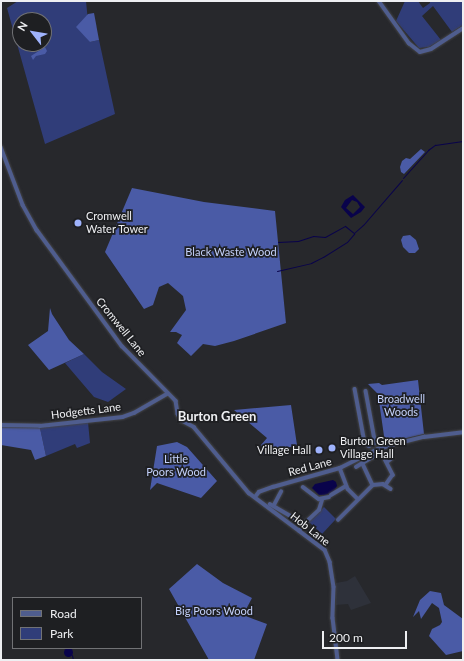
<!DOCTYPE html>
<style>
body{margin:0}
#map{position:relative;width:464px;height:661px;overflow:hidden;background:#27282c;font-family:Lato,sans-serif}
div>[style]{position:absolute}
.built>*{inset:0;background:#2e313a}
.green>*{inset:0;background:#303d79}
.forest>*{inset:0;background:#4a5ba6}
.water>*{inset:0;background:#09034b}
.round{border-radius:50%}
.stream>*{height:1px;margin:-0.5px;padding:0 0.5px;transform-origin:0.5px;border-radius:0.5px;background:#09034b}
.roads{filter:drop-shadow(0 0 1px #434448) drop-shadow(0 0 1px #434448)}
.minor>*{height:3.5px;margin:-1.75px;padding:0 1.75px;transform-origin:1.75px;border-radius:1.75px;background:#4f5d8e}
.dots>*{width:11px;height:11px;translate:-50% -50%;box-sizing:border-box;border:2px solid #1e1f22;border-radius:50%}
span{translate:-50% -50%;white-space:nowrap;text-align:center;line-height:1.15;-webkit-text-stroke:3.5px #1e1f22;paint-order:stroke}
.poi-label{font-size:11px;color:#eeeff2}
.left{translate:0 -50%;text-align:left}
.right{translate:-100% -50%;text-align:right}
.park-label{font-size:11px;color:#c4d1fb}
.street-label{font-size:11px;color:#eeeff2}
.quarter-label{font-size:13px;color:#eeeff2;font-weight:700}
.frame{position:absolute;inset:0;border:2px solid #eeeff2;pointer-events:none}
.legend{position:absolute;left:12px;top:597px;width:130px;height:52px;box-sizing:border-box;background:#1e1f22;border:1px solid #717275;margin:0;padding:5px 7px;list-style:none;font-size:12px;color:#eeeff2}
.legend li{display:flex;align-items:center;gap:8px;height:20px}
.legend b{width:20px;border:1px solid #717275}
.north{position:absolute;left:12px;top:12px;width:40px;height:40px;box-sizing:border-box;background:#1e1f22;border:1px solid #717275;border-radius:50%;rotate:301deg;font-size:11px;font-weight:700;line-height:16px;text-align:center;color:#eeeff2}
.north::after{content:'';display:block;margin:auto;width:14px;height:18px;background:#9fb3fd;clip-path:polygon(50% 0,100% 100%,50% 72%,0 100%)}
.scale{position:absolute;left:322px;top:631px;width:85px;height:18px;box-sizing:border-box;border:2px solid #eeeff2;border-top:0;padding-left:5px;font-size:12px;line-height:14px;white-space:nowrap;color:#eeeff2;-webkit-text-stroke:3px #1e1f22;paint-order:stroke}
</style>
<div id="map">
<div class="built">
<i style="clip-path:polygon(355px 576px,371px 603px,351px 610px,348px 604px,336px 605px,336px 583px,347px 581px)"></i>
</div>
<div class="green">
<i style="clip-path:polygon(evenodd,18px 1px,86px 1px,90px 42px,99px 40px,115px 114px,45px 144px,7px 8px,18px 1px,20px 20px,44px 20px,44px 44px,20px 44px,20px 20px)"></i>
<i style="clip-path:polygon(405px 1px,418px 1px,423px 8px,430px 3px,430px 1px,463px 1px,463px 25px,452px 32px,433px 6px,422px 16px,441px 40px,429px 47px,419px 48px,396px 21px)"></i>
<i style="clip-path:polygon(84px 354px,102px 372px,126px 389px,108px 402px,94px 397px,65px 363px)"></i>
<i style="clip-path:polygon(88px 422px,90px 443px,77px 448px,75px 444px,46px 456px,40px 428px)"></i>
<i style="clip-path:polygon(324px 507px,336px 519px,322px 534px,309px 522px)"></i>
</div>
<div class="forest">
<i style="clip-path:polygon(94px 13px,99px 40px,90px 42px,76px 27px,88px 14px)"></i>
<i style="clip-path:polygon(45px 47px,47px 51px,45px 54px,36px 56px,33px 60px,31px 56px)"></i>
<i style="clip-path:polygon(421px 149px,425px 152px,404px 174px,401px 172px,400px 167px,402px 161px,406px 158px,410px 159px)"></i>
<i style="clip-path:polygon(132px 188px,204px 202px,275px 211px,286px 323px,234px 341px,215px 346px,203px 344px,191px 356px,177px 343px,182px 335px,176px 332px,170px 332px,186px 310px,183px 296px,168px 283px,159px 287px,153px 305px,144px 309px,105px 252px)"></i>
<i style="clip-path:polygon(410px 235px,416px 240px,419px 249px,415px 253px,409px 253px,403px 247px,401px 240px,403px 236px)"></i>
<i style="clip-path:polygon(50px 308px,52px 314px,69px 340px,84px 354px,49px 370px,28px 345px,48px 331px)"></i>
<i style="clip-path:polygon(418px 380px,424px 434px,385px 443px,378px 394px,368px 384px,379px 383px,382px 385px)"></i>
<i style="clip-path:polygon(291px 405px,297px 445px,264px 455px,261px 445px,267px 438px,234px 410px)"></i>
<i style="clip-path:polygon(1px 427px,40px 428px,46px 456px,35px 460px,31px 450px,1px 445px)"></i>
<i style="clip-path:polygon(177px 442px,187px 447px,217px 481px,201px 498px,157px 483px,150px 490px,157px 446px)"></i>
<i style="clip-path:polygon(197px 564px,223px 583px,252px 598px,243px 615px,267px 624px,254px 660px,209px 660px,169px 589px)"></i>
<i style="clip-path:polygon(430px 591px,441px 593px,444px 605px,463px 619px,463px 651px,446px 655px,429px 636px,432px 629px,440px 625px,442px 622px,439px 608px,432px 603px,421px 619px,419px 611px,413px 617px,420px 600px)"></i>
</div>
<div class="water">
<i style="clip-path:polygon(evenodd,353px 195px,365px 207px,361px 212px,351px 218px,341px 207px,345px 200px,353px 195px,352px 200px,357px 202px,360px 207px,353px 214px,346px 208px,352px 200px)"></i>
<i style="clip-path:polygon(333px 480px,336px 482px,337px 486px,333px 492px,325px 495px,319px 495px,312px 488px,315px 484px)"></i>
<i class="round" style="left:63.5px;top:647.5px;width:9px;height:9px"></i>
</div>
<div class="stream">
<i style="left:403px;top:178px;width:38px;rotate:-48deg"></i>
<i style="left:428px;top:150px;width:9px;rotate:-36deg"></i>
<i style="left:435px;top:145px;width:28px;rotate:-8deg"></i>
<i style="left:278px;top:242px;width:20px;rotate:-3deg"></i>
<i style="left:298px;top:241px;width:16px;rotate:-18deg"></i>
<i style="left:313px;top:236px;width:12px;rotate:5deg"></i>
<i style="left:325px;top:237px;width:23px;rotate:-29deg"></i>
<i style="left:345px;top:226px;width:11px;rotate:38deg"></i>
<i style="left:354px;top:233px;width:13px;rotate:-42deg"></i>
<i style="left:364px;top:224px;width:58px;rotate:-49.2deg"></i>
<i style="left:277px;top:271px;width:35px;rotate:-13deg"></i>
<i style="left:311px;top:263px;width:13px;rotate:-27deg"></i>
<i style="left:323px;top:257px;width:28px;rotate:-32deg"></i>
<i style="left:347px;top:242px;width:11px;rotate:-49deg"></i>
<i style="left:72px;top:655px;width:5px;rotate:79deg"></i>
</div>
<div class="roads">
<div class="minor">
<i style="left:379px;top:1px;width:52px;rotate:54.5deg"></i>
<i style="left:409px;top:43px;width:14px;rotate:39deg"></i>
<i style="left:420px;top:52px;width:11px;rotate:-15deg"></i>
<i style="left:431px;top:49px;width:38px;rotate:-33deg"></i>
<i style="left:1px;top:147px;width:62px;rotate:69.2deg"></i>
<i style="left:23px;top:205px;width:29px;rotate:61deg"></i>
<i style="left:37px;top:230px;width:144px;rotate:53.8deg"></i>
<i style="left:122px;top:346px;width:77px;rotate:45.5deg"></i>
<i style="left:176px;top:401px;width:13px;rotate:81deg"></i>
<i style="left:178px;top:414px;width:7px;rotate:63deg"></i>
<i style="left:181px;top:420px;width:15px;rotate:28deg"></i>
<i style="left:194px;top:427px;width:86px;rotate:50.2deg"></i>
<i style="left:249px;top:493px;width:95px;rotate:36.9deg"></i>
<i style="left:325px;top:550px;width:13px;rotate:67deg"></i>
<i style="left:330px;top:562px;width:25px;rotate:81deg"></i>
<i style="left:334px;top:587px;width:31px;rotate:92deg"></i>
<i style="left:333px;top:618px;width:42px;rotate:83.2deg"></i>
<i style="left:355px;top:389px;width:55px;rotate:79.5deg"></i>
<i style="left:365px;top:443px;width:5px;rotate:37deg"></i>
<i style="left:369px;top:446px;width:10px;rotate:-29deg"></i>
<i style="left:366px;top:391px;width:50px;rotate:79.6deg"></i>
<i style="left:375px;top:440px;width:12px;rotate:35deg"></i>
<i style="left:1px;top:425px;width:39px;rotate:1deg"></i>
<i style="left:40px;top:426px;width:83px;rotate:-6.2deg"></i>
<i style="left:123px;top:417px;width:12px;rotate:-20deg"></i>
<i style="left:134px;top:413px;width:39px;rotate:-30deg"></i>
<i style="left:385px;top:459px;width:18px;rotate:63deg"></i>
<i style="left:393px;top:475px;width:12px;rotate:125deg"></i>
<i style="left:387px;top:462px;width:6px;rotate:-39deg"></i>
<i style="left:363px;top:464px;width:23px;rotate:65deg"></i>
<i style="left:356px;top:467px;width:26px;rotate:-31deg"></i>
<i style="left:340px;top:468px;width:22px;rotate:69deg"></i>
<i style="left:348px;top:489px;width:14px;rotate:45deg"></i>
<i style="left:303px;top:487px;width:20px;rotate:37deg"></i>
<i style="left:319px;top:499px;width:10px;rotate:-11deg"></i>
<i style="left:331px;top:495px;width:17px;rotate:-31deg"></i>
<i style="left:255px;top:497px;width:6px;rotate:-51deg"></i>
<i style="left:259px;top:492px;width:15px;rotate:-20deg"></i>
<i style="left:273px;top:487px;width:70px;rotate:-15.8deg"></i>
<i style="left:340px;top:468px;width:42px;rotate:-26.6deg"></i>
<i style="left:378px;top:449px;width:18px;rotate:-16deg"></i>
<i style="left:395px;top:444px;width:30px;rotate:-14deg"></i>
<i style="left:424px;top:437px;width:39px;rotate:-7deg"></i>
<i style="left:270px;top:504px;width:39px;rotate:30deg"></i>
<i style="left:274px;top:505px;width:15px;rotate:-62deg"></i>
<i style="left:338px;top:520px;width:49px;rotate:-45deg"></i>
<i style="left:373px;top:485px;width:10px;rotate:-6deg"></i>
<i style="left:383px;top:484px;width:9px;rotate:32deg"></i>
<i style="left:299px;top:531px;width:10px;rotate:-53deg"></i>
<i style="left:305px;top:523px;width:19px;rotate:-43deg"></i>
<i style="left:319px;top:510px;width:10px;rotate:-73deg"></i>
</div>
</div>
<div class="dots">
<i style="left:78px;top:223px;background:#9fb3fd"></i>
<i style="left:332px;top:448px;background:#9fb3fd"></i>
<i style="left:319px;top:450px;background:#9fb3fd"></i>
</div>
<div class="poi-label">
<span class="left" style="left:86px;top:223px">Cromwell<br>Water Tower</span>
<span class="left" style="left:340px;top:448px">Burton Green<br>Village Hall</span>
<span class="right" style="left:311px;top:450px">Village Hall</span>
</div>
<div class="park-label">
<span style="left:231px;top:252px">Black Waste Wood</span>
<span style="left:401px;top:406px">Broadwell<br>Woods</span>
<span style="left:176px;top:466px">Little<br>Poors Wood</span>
<span style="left:214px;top:611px">Big Poors Wood</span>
</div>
<div class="street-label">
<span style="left:121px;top:327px;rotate:51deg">Cromwell Lane</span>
<span style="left:86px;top:411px;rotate:-7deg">Hodgetts Lane</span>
<span style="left:310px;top:467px;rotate:-15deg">Red Lane</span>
<span style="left:310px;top:529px;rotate:38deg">Hob Lane</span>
</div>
<div class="quarter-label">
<span style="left:217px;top:416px">Burton Green</span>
</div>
<div class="frame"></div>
<ul class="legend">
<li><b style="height:5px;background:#4f5d8e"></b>Road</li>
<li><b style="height:11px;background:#303d79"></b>Park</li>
</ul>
<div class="north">N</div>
<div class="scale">200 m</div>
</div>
